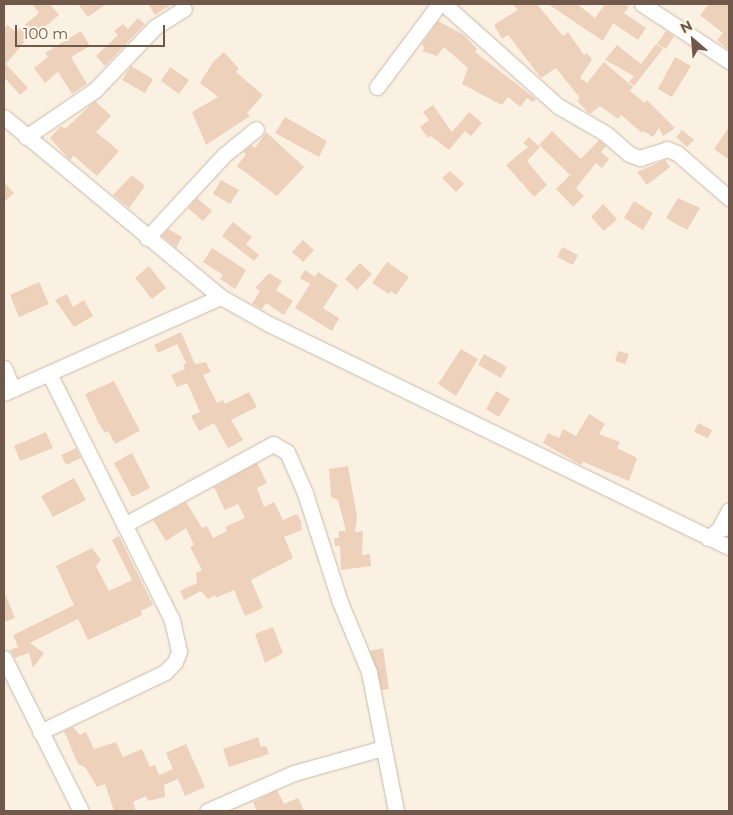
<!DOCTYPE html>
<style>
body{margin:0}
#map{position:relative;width:733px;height:815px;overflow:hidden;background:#faf1e2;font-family:Montserrat,sans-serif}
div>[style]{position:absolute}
.building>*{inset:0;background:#eed1bb}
.roads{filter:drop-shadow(0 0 1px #cab9a9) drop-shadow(0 0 1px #cab9a9)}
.minor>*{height:15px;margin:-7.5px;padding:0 7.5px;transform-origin:7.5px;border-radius:7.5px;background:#fff}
span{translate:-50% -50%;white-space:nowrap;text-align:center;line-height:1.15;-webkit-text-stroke:4.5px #fef6e8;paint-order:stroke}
.frame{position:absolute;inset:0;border:5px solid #70584a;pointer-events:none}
.north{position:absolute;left:668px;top:15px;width:50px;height:50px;-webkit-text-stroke:4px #fef6e8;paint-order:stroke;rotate:333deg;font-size:14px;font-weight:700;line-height:20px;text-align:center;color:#70584a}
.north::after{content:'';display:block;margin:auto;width:18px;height:22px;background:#70584a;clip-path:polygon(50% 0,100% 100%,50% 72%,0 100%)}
.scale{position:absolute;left:15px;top:25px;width:150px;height:22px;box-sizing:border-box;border:2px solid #70584a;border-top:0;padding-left:6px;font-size:15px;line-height:18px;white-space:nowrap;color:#70584a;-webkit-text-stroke:4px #fef6e8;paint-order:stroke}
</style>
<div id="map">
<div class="building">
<i style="clip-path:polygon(32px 4px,50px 4px,59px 15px,33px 37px,31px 34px,6px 64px,28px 88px,20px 95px,4px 77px,4px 30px,7px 25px,16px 32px,39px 13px)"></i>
<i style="clip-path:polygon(78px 4px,106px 4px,88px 17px)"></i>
<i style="clip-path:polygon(148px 4px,172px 4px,155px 15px)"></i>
<i style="clip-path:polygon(512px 4px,537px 4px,563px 36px,568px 32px,584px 55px,587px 53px,592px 59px,580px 78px,587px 83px,604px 62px,633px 87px,630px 91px,645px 103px,647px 100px,675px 128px,663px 136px,659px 128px,653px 137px,643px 131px,642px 133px,621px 115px,618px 119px,600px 106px,590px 114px,577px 101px,580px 98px,556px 68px,541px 78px,508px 35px,502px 39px,495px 27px,495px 24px,518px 10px)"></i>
<i style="clip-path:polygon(548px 4px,577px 4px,595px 18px,605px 4px,624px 4px,629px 7px,624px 13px,646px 28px,638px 40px,613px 23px,603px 41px)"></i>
<i style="clip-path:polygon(709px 4px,729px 4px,729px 50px,717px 40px,723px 33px,700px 15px)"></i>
<i style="clip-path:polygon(138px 18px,145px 24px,105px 66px,96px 56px,118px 35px,114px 31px,123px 24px,128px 29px)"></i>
<i style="clip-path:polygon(438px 21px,464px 35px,477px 49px,475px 52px,536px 99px,533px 102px,527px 98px,520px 107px,508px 97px,502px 105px,462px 84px,468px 68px,444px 47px,437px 56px,422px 51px,425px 47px,421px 45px)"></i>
<i style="clip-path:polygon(81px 31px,90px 46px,71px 57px,87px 84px,72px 94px,58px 72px,45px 83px,34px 68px,48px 57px,45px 53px)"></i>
<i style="clip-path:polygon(666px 31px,674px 36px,666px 49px,657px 44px)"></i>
<i style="clip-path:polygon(656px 44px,663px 49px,634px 86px,629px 82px,634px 76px,605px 60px,617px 45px,641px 64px)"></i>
<i style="clip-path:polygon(224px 52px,239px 69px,236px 72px,263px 95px,247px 113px,250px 116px,206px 145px,192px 112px,218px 97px,200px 83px,213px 62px)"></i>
<i style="clip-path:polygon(675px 57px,691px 66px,672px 97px,658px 89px)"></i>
<i style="clip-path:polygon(131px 66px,153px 79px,145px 93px,122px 80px)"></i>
<i style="clip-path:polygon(170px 67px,189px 80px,179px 94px,161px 81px)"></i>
<i style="clip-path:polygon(95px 101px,111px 116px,96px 132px,119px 151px,97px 176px,74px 156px,70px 160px,50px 138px,61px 126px,65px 129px)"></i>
<i style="clip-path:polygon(433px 105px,452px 132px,469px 112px,482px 123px,471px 136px,465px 131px,449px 150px,431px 136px,428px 138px,420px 127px,429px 120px,423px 112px)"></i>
<i style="clip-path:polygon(285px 117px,327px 141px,319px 157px,275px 133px)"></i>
<i style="clip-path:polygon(729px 127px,729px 160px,714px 149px)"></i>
<i style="clip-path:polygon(682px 130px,694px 140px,687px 147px,676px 137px)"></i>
<i style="clip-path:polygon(552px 131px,581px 159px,599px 140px,606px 146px,601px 152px,609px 159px,602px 168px,596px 163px,576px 188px,584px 196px,573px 207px,556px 189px,570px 175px,539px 145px)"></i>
<i style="clip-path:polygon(266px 132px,304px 167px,277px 196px,237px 166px,246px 154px,243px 152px,251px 145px,255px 148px)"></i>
<i style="clip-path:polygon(529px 137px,540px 147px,527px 161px,547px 185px,534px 197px,506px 165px,528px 147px,523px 143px)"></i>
<i style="clip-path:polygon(665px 160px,670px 167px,647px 185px,637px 172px)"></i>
<i style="clip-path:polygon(450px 171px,464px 184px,456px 192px,442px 178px)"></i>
<i style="clip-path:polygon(132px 175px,145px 186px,129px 208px,113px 195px)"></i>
<i style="clip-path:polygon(221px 180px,239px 190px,230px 204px,213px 194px)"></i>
<i style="clip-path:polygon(4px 182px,14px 193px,4px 202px)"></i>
<i style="clip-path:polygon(197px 198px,212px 211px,203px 221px,188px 208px)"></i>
<i style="clip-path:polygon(678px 198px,700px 208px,687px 230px,666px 218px)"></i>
<i style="clip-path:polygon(634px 201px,653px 213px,643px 230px,624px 218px)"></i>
<i style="clip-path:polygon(603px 204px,617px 219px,604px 231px,591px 217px)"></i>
<i style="clip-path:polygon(233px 222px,252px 237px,246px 244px,259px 255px,254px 261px,222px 236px)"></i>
<i style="clip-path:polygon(168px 229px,182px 237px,176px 248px,162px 236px)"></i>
<i style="clip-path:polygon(303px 240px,314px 250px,303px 262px,292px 252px)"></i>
<i style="clip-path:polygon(562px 247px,578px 255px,573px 265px,557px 257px)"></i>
<i style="clip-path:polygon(212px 248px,246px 270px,235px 289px,220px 279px,223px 275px,203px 262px)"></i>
<i style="clip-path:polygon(387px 262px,409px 277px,396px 295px,391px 291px,389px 294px,372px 283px)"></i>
<i style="clip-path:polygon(360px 263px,372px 274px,357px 290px,345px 279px)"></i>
<i style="clip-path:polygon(149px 266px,166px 288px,152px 299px,135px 278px)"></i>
<i style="clip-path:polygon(305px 270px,315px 277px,318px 272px,338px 285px,323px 308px,339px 318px,332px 331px,295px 308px,310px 284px,300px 278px)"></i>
<i style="clip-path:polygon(269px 273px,282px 281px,276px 290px,293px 301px,284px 315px,266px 303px,262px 309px,252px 304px,260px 291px,255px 288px)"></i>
<i style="clip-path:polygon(39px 282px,49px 304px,19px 317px,10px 295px)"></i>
<i style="clip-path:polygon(67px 294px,73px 307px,84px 300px,93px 316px,74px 327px,55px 300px)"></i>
<i style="clip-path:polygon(181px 332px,195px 364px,206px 362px,211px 372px,203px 375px,217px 403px,223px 400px,225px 404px,249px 392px,257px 407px,231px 420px,243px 440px,228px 448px,214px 423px,199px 431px,191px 416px,200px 412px,187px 383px,177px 387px,171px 375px,185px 369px,183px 365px,186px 363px,177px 344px,158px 353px,154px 345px)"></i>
<i style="clip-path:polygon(461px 349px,478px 359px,456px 396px,438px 384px)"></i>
<i style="clip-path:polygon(618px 351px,629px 354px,625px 364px,615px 361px)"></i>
<i style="clip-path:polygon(484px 354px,507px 367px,501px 378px,478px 365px)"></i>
<i style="clip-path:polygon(114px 381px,140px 431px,115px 444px,108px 431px,105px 433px,98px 422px,85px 394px)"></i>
<i style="clip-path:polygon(496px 391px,510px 399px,499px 417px,486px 409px)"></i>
<i style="clip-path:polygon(589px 414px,605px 424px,599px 434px,620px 442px,617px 448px,637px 458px,629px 481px,583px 462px,581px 465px,543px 443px,548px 433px,559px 438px,563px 429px,576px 436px)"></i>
<i style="clip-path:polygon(698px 423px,712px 430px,708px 438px,694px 432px)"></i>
<i style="clip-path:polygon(46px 432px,53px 448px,20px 461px,14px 446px)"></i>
<i style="clip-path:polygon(76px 448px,81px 458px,66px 465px,61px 455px)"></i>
<i style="clip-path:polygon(132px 453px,150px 488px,132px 497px,114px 463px)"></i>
<i style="clip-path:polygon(257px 463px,267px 483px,257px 488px,264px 507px,274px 502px,283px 520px,297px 514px,301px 521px,302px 530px,284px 537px,293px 558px,251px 580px,263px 608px,245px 616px,234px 590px,216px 598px,215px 595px,208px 599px,201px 591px,184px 600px,180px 591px,197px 583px,196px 573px,202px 570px,190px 547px,194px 545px,186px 528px,166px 541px,153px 520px,186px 502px,202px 528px,207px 526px,213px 538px,227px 531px,225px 527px,245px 518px,238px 504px,225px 510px,214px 487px)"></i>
<i style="clip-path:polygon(348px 466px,357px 517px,355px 532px,363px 531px,362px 555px,370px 554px,371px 566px,341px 570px,340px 546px,335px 546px,334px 538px,339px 538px,339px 531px,346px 531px,338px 500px,331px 497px,329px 469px)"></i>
<i style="clip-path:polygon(74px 478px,86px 500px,53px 517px,41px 496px)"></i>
<i style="clip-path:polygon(119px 536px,153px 605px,141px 611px,142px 615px,88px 640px,78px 619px,30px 643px,44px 653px,33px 668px,29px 653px,15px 658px,10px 650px,18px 647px,13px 635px,74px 605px,56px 566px,92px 548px,101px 560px,96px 566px,109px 591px,132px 580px,112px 540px)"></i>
<i style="clip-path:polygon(4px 591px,15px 618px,4px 622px)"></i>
<i style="clip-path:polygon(273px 627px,283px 653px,265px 663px,255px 634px)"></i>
<i style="clip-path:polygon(383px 648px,389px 689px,382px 690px,370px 651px)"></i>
<i style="clip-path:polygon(73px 727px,80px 735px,86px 732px,94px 749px,116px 742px,123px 757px,142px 749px,150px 767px,155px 765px,159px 775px,173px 769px,166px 753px,186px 744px,205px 787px,185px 796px,178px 779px,164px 785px,165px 797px,148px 801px,146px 796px,133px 802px,136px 811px,114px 811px,105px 784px,97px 787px,85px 767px,78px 764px,64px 731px)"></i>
<i style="clip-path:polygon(258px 737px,261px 747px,266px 746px,269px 754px,229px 767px,223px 749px)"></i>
<i style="clip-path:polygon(277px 790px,284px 804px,298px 798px,304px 811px,257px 811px,253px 802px)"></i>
</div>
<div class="roads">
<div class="minor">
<i style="left:444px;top:4px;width:153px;rotate:41.8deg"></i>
<i style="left:558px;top:106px;width:54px;rotate:29.9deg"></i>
<i style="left:605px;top:133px;width:32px;rotate:41deg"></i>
<i style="left:629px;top:154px;width:12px;rotate:20deg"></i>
<i style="left:640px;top:158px;width:28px;rotate:-18deg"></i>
<i style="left:667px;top:149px;width:11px;rotate:22deg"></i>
<i style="left:677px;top:153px;width:69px;rotate:40.9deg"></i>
<i style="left:642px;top:4px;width:104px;rotate:33.2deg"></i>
<i style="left:377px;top:87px;width:104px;rotate:-53.2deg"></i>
<i style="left:4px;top:117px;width:282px;rotate:39.7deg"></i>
<i style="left:221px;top:297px;width:55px;rotate:29.4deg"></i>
<i style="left:269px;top:324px;width:511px;rotate:25.86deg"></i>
<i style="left:26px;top:137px;width:83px;rotate:-34.3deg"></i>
<i style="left:95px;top:90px;width:87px;rotate:-46.4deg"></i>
<i style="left:155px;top:27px;width:34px;rotate:-32deg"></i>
<i style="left:147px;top:238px;width:113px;rotate:-47.1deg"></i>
<i style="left:224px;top:155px;width:41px;rotate:-39.1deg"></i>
<i style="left:4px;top:368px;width:23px;rotate:67deg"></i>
<i style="left:4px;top:393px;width:237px;rotate:-23.9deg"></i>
<i style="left:124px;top:525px;width:170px;rotate:-28.5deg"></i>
<i style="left:273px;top:444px;width:16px;rotate:30deg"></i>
<i style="left:287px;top:452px;width:45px;rotate:66.3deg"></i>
<i style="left:305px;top:493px;width:114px;rotate:72.2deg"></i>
<i style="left:340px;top:602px;width:76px;rotate:67.5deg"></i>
<i style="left:369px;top:672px;width:142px;rotate:79deg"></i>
<i style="left:719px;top:529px;width:21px;rotate:-62deg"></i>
<i style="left:708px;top:538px;width:14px;rotate:-39deg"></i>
<i style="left:719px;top:529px;width:10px;rotate:-11deg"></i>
<i style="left:4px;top:658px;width:171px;rotate:63.3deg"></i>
<i style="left:40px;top:732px;width:139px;rotate:-25.6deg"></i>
<i style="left:165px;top:672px;width:14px;rotate:-45deg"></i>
<i style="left:175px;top:662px;width:12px;rotate:-70deg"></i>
<i style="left:179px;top:651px;width:32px;rotate:-103deg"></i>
<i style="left:172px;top:620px;width:276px;rotate:-116.5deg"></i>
<i style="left:207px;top:811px;width:95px;rotate:-23.6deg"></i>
<i style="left:294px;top:773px;width:92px;rotate:-15.7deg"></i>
</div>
</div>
<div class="frame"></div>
<div class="north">N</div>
<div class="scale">100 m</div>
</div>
